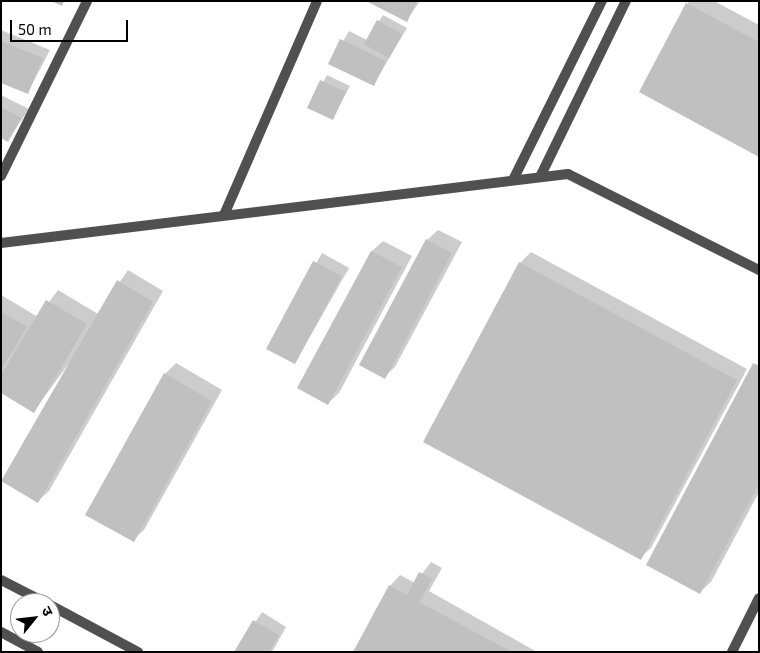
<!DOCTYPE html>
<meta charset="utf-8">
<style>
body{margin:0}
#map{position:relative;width:760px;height:653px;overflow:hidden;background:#fff;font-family:"Exo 2","Noto Sans Devanagari",sans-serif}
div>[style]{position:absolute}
.shadow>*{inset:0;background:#0003}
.building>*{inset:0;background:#c0c0c0}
.minor>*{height:10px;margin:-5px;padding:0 5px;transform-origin:5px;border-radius:5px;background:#505050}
.tertiary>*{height:10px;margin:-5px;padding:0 5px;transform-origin:5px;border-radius:5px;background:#505050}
span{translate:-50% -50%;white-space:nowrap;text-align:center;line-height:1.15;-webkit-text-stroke:5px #fff;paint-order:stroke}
.frame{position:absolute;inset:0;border:2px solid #000;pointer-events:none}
.north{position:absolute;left:10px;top:593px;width:50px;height:50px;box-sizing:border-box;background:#fff;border:1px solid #999;border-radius:50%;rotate:61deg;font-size:14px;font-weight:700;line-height:20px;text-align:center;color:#000}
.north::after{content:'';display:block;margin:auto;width:18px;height:22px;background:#000;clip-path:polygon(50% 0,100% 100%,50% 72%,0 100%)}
.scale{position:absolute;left:10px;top:20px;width:118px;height:22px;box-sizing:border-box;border:2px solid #000;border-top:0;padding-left:6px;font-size:15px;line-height:18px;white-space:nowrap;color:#000;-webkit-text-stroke:4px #fff;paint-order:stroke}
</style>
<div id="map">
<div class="shadow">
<i style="clip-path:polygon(368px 1px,420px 1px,406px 21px)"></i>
<i style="clip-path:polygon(689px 1px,714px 1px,759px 25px,759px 155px,640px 91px)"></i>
<i style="clip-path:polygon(383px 15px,407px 28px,374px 84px,330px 63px,349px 31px,367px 40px)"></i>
<i style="clip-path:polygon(1px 30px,50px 50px,28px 92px,1px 81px)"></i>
<i style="clip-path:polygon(327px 75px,350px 86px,332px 119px,309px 108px)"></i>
<i style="clip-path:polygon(1px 95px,29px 109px,8px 140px,1px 137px)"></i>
<i style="clip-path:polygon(438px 230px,462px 242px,395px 367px,384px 377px,427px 240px)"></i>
<i style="clip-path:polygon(383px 241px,412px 256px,339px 393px,328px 403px,299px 388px,372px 251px)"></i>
<i style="clip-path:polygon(531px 252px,747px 369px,651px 548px,640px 558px,520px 263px)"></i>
<i style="clip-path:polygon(322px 253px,349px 268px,295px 363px,268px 348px)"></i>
<i style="clip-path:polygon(128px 270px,163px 291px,49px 491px,38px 501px,78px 351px,34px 411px,1px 375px,1px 295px,38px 317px,58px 290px,98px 314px)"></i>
<i style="clip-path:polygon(759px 359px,759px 492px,711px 582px,700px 592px)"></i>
<i style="clip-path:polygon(176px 363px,222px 390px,144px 530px,133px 540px,165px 374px)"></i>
<i style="clip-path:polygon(431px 562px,442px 568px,429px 591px,537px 652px,355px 652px,390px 586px,400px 575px,415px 583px)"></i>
<i style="clip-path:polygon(262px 612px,286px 627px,272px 652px,236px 652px)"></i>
</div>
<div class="building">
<i style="clip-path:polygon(51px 1px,64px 1px,62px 6px)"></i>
<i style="clip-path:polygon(366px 1px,417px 1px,407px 22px)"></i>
<i style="clip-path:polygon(686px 3px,759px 42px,759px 157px,639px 92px)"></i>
<i style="clip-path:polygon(377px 20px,402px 34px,389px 58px,364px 44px)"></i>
<i style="clip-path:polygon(340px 39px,386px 61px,374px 86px,328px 64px)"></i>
<i style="clip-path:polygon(1px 41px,43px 58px,28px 94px,1px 83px)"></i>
<i style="clip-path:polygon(320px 80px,346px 92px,333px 120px,307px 108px)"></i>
<i style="clip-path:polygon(1px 107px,21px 118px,8px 142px,1px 138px)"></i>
<i style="clip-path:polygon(426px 239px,452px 253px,385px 379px,359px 365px)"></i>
<i style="clip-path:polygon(371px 251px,402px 267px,328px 405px,297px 388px)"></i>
<i style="clip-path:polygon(313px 261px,342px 276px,295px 364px,266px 349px)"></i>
<i style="clip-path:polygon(519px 262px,737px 380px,641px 560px,423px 442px)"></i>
<i style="clip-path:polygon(117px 280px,153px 302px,38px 503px,1px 481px)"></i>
<i style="clip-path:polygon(46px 300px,87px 324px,34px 413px,1px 393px,1px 375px)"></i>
<i style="clip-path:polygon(1px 312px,27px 327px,1px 370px)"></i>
<i style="clip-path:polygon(753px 363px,759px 366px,759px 484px,700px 594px,646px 565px)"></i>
<i style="clip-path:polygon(164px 373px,212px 401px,134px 542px,85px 515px)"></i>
<i style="clip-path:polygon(419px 572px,432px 579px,419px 602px,512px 652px,353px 652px,389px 585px,407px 595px)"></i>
<i style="clip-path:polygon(253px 620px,279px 635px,269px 652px,234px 652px)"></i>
</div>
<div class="minor">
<i style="left:1px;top:176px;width:195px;rotate:-63.8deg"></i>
<i style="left:540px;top:177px;width:196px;rotate:-64deg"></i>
<i style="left:513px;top:180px;width:200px;rotate:-63.6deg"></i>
<i style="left:224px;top:215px;width:233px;rotate:-66.5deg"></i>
<i style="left:1px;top:243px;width:571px;rotate:-6.94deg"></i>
<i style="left:568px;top:174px;width:214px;rotate:26.7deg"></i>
<i style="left:1px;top:580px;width:51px;rotate:27.1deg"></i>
<i style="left:50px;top:605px;width:100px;rotate:28.1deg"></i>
<i style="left:732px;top:652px;width:60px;rotate:-63.4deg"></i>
</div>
<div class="tertiary">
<i style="left:1px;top:632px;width:42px;rotate:28.4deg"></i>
</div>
<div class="frame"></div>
<div class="north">उ</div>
<div class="scale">50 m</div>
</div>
